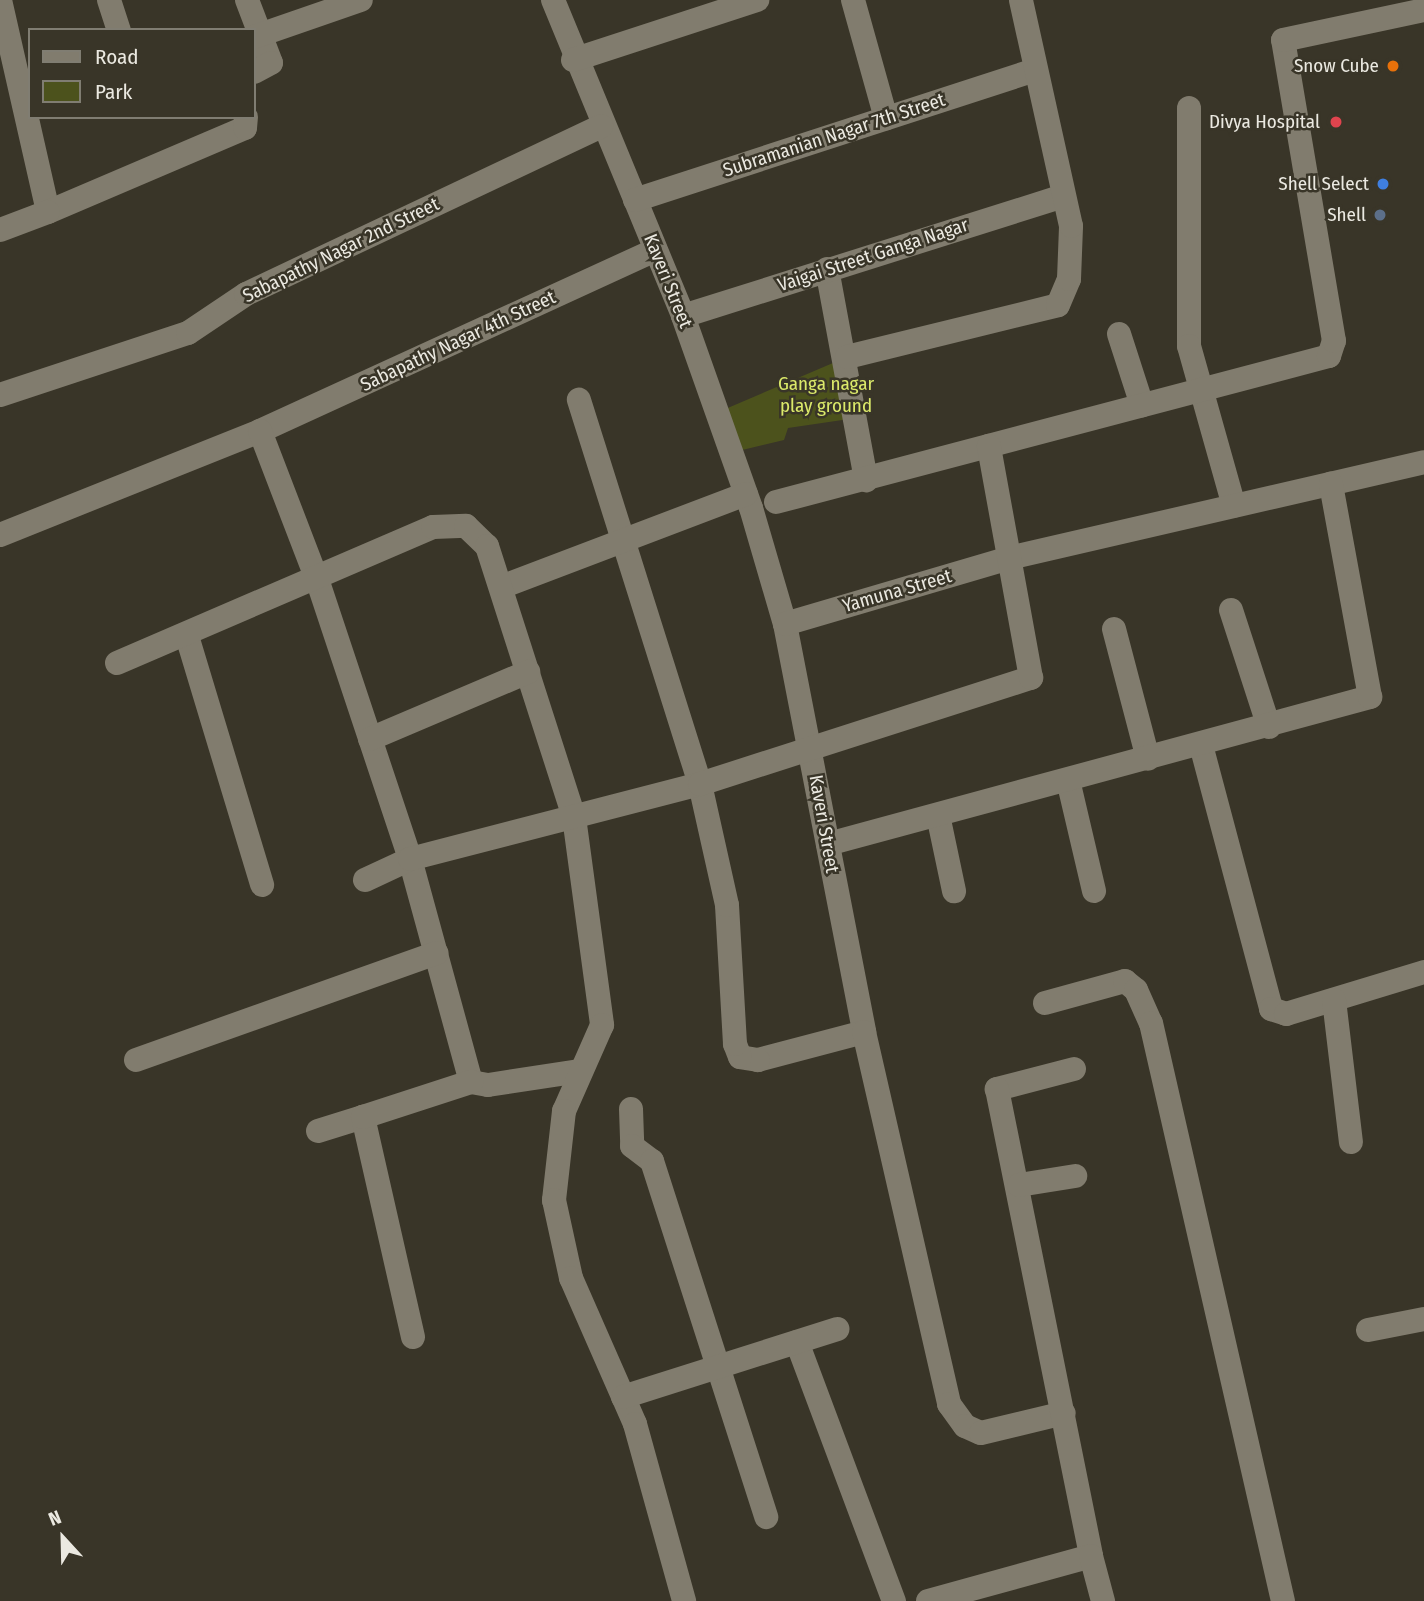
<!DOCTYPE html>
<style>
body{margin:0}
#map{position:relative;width:1424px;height:1601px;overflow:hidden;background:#393528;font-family:"Fira Sans Condensed",sans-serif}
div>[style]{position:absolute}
.green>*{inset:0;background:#4c521c}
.minor>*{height:24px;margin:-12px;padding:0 12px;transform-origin:12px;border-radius:12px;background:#817c6e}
.dots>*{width:19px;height:19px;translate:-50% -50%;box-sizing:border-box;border:4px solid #393528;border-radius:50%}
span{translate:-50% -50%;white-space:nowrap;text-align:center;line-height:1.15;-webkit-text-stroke:5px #393528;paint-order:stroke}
.poi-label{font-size:19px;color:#ebe9e1}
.right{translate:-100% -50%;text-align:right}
.street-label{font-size:19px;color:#ebe9e1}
.park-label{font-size:19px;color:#dbe96a}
.legend{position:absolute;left:28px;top:28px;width:228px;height:91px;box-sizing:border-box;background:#393528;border:2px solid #807d72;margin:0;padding:9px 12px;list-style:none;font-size:21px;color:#ebe9e1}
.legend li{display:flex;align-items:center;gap:14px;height:35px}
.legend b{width:35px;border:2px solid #807d72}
.north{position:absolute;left:28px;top:1503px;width:70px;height:70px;-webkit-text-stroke:5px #393528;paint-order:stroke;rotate:338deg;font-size:19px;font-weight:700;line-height:28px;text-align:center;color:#ebe9e1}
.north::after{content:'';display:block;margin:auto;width:24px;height:32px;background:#ebe9e1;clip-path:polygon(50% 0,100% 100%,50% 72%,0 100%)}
</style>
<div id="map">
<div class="green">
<i style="clip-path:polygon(847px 357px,856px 418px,788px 428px,784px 440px,738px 451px,723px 410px)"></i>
</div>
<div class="minor">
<i style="left:0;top:0;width:217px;rotate:77.2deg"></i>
<i style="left:48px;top:212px;width:214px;rotate:-23.1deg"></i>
<i style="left:245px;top:128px;width:11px;rotate:-85deg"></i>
<i style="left:109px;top:0;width:32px;rotate:72deg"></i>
<i style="left:247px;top:0;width:67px;rotate:69.1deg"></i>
<i style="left:271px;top:63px;width:19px;rotate:152deg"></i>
<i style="left:553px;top:0;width:342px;rotate:67.6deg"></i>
<i style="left:683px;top:316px;width:204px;rotate:70.5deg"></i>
<i style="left:751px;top:508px;width:121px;rotate:73.7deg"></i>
<i style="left:785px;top:624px;width:416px;rotate:79deg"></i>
<i style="left:864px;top:1032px;width:110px;rotate:165.2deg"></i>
<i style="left:758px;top:1060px;width:18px;rotate:-171deg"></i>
<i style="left:740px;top:1057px;width:14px;rotate:-111deg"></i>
<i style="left:735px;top:1044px;width:139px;rotate:-93.3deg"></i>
<i style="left:727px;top:905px;width:124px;rotate:-102.6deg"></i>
<i style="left:700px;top:784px;width:403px;rotate:-107.5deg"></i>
<i style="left:853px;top:0;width:123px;rotate:74.4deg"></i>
<i style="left:254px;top:37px;width:113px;rotate:-19.1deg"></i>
<i style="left:573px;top:60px;width:194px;rotate:-18.1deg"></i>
<i style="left:1189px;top:108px;width:238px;rotate:90deg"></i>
<i style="left:1189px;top:346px;width:166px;rotate:74.3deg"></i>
<i style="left:635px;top:200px;width:418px;rotate:-18deg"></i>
<i style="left:0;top:230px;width:51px;rotate:-20.6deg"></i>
<i style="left:827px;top:269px;width:215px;rotate:79.5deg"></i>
<i style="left:683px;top:316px;width:398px;rotate:-17.5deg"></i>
<i style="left:1119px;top:334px;width:75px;rotate:72.1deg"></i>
<i style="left:847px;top:357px;width:217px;rotate:-13.8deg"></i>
<i style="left:1058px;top:305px;width:28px;rotate:-67deg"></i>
<i style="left:1069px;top:279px;width:53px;rotate:-87.8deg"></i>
<i style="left:1071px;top:226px;width:231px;rotate:-102.5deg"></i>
<i style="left:0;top:395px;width:198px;rotate:-18.3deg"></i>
<i style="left:188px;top:333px;width:70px;rotate:-33.9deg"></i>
<i style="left:246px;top:294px;width:393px;rotate:-25.3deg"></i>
<i style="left:260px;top:431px;width:435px;rotate:-24.6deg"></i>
<i style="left:776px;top:502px;width:572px;rotate:-14.79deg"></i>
<i style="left:1329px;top:356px;width:16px;rotate:-72deg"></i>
<i style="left:1334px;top:341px;width:305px;rotate:-99.6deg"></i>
<i style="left:1283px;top:40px;width:144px;rotate:-12deg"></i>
<i style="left:0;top:535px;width:280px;rotate:-21.8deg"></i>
<i style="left:260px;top:431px;width:162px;rotate:69deg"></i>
<i style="left:318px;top:582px;width:292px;rotate:71.6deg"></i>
<i style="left:410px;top:859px;width:231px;rotate:74.7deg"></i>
<i style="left:471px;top:1082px;width:17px;rotate:10deg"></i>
<i style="left:488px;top:1085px;width:92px;rotate:-8.7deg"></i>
<i style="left:501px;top:587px;width:262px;rotate:-20.8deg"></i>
<i style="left:1231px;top:610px;width:123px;rotate:72deg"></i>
<i style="left:785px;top:624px;width:234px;rotate:-16.4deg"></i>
<i style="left:1009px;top:558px;width:426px;rotate:-13deg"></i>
<i style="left:1114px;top:629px;width:134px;rotate:75.3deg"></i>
<i style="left:187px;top:636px;width:260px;rotate:73.2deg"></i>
<i style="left:117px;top:663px;width:344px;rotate:-23.3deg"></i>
<i style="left:433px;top:527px;width:33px;rotate:-2deg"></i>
<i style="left:466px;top:526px;width:29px;rotate:44deg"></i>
<i style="left:487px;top:546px;width:285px;rotate:72.2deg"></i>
<i style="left:574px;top:817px;width:210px;rotate:82.3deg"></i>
<i style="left:602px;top:1025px;width:94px;rotate:113.8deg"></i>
<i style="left:564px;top:1111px;width:90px;rotate:96.4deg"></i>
<i style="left:554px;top:1200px;width:80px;rotate:77.7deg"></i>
<i style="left:571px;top:1278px;width:159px;rotate:66.3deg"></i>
<i style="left:635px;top:1424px;width:184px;rotate:74.5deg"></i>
<i style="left:370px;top:739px;width:172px;rotate:-23deg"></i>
<i style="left:1201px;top:745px;width:273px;rotate:75.1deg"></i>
<i style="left:1271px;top:1009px;width:16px;rotate:18deg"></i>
<i style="left:1286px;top:1014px;width:144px;rotate:-16.9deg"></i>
<i style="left:1068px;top:780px;width:114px;rotate:76.8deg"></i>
<i style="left:938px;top:815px;width:78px;rotate:78.1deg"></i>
<i style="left:828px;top:844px;width:562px;rotate:-15.17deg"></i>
<i style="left:1370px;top:697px;width:217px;rotate:-100.4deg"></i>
<i style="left:365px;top:880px;width:50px;rotate:-25deg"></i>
<i style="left:410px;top:859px;width:300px;rotate:-14.5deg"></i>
<i style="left:700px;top:784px;width:348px;rotate:-17.8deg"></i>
<i style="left:1031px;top:678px;width:236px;rotate:-100.3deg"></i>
<i style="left:1334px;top:1000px;width:143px;rotate:83.2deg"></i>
<i style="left:1045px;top:1003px;width:83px;rotate:-15.4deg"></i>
<i style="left:1125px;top:981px;width:14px;rotate:39deg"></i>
<i style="left:1136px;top:990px;width:36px;rotate:66deg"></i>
<i style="left:1151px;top:1023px;width:593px;rotate:77.14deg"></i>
<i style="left:864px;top:1032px;width:382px;rotate:77.1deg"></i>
<i style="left:949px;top:1404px;width:27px;rotate:54deg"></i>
<i style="left:965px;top:1426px;width:17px;rotate:24deg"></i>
<i style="left:981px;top:1433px;width:85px;rotate:-13.5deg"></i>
<i style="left:136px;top:1060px;width:319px;rotate:-19.6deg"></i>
<i style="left:1074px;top:1069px;width:80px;rotate:165.4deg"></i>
<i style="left:997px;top:1089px;width:476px;rotate:78.6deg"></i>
<i style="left:631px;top:1109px;width:37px;rotate:88deg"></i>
<i style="left:632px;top:1146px;width:25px;rotate:37deg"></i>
<i style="left:652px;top:1161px;width:374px;rotate:72.2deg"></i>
<i style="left:318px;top:1131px;width:47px;rotate:-17.3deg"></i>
<i style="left:1019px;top:1185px;width:57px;rotate:-9.1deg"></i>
<i style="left:1368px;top:1330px;width:57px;rotate:-11.1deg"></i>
<i style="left:413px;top:1337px;width:226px;rotate:-102.8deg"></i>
<i style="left:363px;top:1117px;width:114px;rotate:-18deg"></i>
<i style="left:797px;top:1342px;width:277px;rotate:69.5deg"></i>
<i style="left:623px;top:1397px;width:225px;rotate:-17.6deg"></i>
<i style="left:928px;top:1601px;width:169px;rotate:-15.4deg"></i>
<i style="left:1091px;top:1556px;width:47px;rotate:75.1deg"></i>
</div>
<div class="dots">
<i style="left:1393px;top:66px;background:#e8710a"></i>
<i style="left:1336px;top:122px;background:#e0444e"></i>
<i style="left:1383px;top:184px;background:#3f7fe0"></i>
<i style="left:1380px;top:215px;background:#5c6f8a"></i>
</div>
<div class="poi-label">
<span class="right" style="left:1379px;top:66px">Snow Cube</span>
<span class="right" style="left:1320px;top:122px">Divya Hospital</span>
<span class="right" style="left:1369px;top:184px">Shell Select</span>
<span class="right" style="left:1366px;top:215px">Shell</span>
</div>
<div class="street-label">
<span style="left:834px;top:135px;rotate:-18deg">Subramanian Nagar 7th Street</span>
<span style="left:341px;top:250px;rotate:-26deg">Sabapathy Nagar 2nd Street</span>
<span style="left:873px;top:255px;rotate:-18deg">Vaigai Street Ganga Nagar</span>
<span style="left:668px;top:281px;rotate:68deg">Kaveri Street</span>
<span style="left:458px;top:341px;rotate:-25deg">Sabapathy Nagar 4th Street</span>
<span style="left:897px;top:591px;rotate:-16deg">Yamuna Street</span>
<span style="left:824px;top:824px;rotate:80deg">Kaveri Street</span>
</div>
<div class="park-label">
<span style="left:826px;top:395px">Ganga nagar<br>play ground</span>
</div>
<ul class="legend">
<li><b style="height:9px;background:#817c6e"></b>Road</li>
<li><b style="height:19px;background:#4c521c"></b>Park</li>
</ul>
<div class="north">N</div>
</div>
